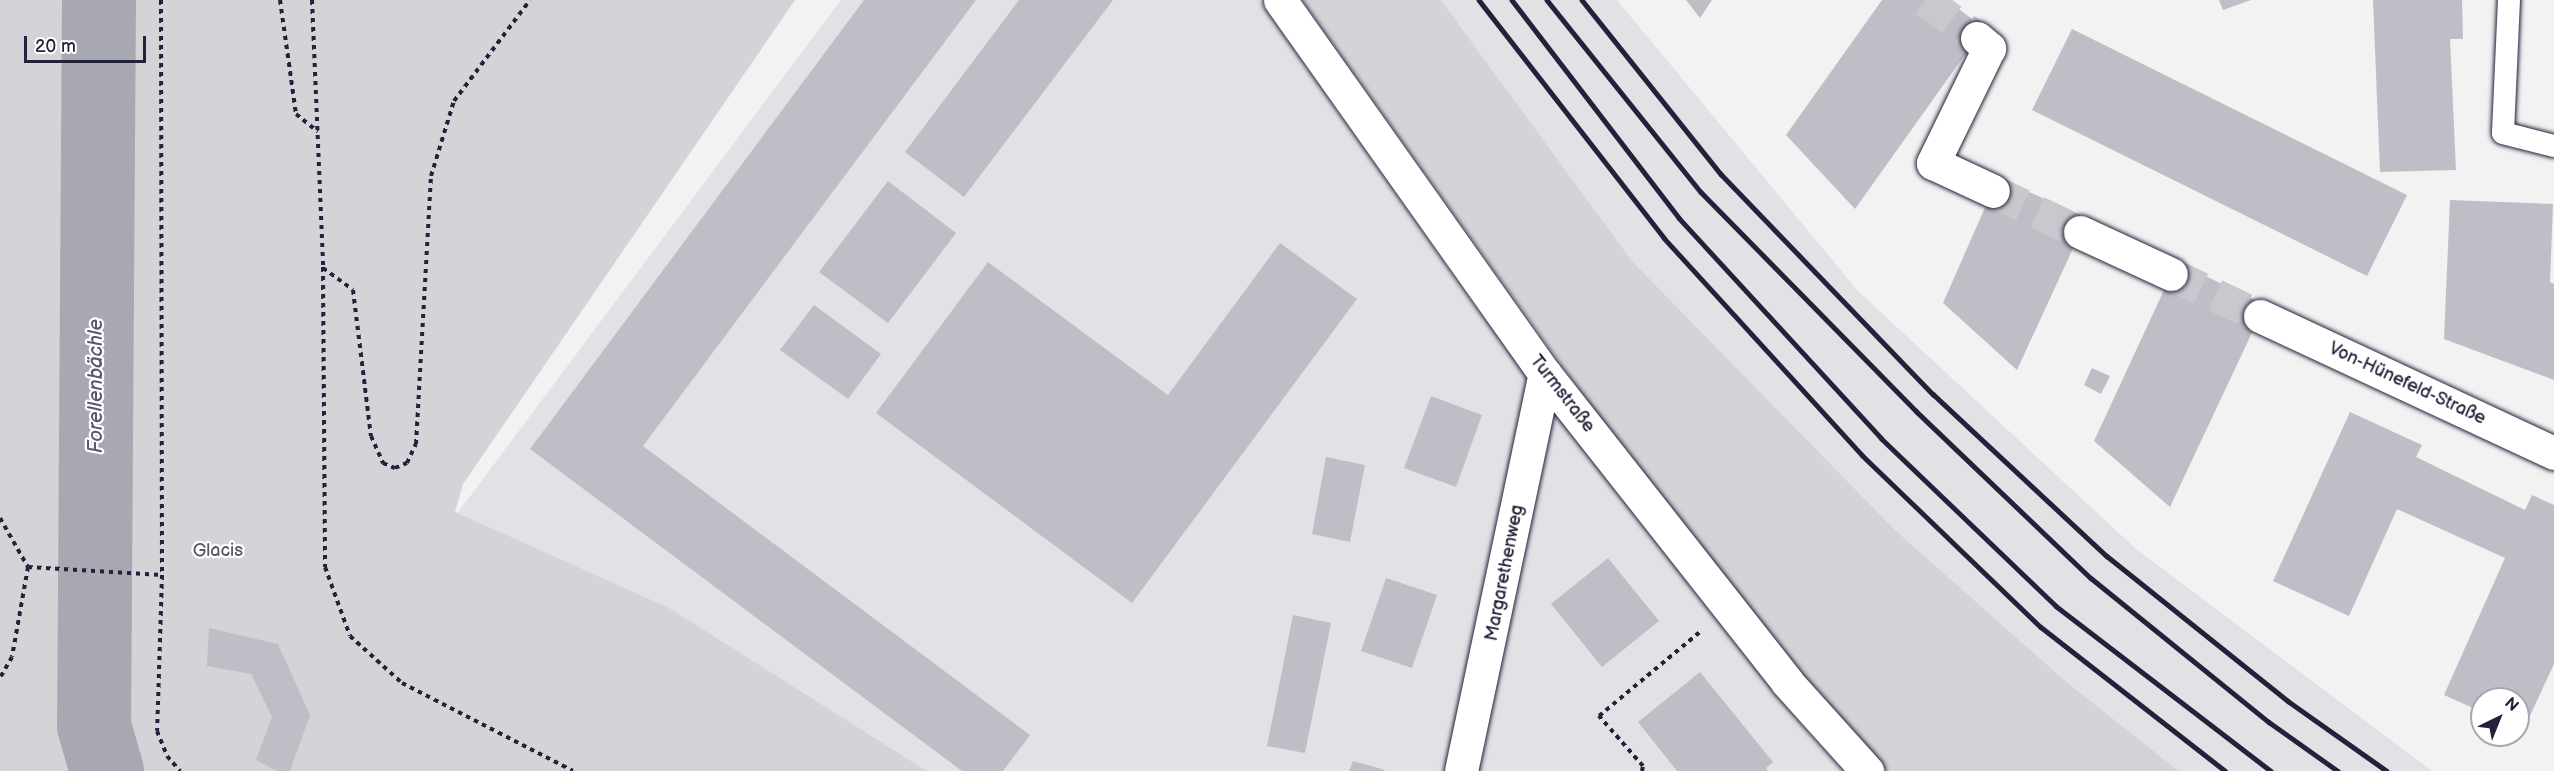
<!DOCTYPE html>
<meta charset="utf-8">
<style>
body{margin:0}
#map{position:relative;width:2554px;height:771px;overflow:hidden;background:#f2f2f3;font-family:"Balsamiq Sans",sans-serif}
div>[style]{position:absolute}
.built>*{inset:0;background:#e2e2e6}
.green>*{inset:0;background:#d3d3d8}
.river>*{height:74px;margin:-37px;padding:0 37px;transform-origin:37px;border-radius:37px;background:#a8a8b2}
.building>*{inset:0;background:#bebec6}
.minor-tunnel>*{height:33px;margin-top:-16.5px;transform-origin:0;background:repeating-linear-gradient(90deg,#c8c8ce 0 33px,transparent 0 49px)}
.path>*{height:4px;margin-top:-2px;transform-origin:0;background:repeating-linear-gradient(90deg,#22223b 0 4.5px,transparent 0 9px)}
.roads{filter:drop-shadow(0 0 2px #22223b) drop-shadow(0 0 2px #22223b)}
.service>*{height:22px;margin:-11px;padding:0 11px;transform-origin:11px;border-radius:11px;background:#fff}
.minor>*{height:33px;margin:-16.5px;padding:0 16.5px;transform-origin:16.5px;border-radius:16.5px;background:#fff}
.rail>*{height:4.5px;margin:-2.25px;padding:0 2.25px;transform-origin:2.25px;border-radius:2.25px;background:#22223b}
span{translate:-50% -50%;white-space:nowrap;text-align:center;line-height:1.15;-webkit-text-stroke:4.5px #fff;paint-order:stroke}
.street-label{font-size:18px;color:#22223b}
.park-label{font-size:18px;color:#57576a}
.water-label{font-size:20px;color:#58586b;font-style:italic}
.north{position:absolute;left:2470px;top:687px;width:60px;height:60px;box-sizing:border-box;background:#fff;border:2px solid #a7a7b1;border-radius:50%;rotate:43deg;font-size:16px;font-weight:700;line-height:24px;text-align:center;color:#22223b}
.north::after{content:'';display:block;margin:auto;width:21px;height:27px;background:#22223b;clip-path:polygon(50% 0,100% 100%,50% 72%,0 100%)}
.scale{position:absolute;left:24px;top:36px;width:122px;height:27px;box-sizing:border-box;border:3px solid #22223b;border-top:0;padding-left:8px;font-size:18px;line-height:21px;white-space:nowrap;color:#22223b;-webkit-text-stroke:4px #fff;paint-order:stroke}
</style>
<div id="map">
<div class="built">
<i style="clip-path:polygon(841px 0,1259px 0,1473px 304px,1805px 729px,1843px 771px,927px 771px,669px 609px,456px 515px)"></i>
<i style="clip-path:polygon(1441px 0,1617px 0,1858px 291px,2135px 548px,2432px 771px,2179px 771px,2063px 679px,1895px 530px,1632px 261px)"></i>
</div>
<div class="green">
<i style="clip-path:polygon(0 0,795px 0,463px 484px,455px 512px,669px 608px,927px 771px,0 771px)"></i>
<i style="clip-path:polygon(1302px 0,1441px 0,1632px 261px,1895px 530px,2063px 679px,2179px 771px,1885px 771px,1811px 691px,1605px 426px)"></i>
</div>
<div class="river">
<i style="left:99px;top:0;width:726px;rotate:90.39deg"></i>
<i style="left:94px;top:726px;width:47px;rotate:73.9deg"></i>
</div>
<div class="building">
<i style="clip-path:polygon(864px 0,976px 0,643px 446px,1030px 735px,1003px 771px,962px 771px,530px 449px)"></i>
<i style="clip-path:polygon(1019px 0,1113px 0,964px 197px,905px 152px)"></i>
<i style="clip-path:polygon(1686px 0,1712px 0,1700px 18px)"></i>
<i style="clip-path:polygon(1882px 0,1947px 0,1984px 28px,1855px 209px,1786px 135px)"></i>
<i style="clip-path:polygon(2219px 0,2251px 0,2223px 10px)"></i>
<i style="clip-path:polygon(2373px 0,2462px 0,2463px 39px,2450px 39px,2456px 170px,2380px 172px)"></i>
<i style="clip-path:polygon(2072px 29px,2407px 195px,2367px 276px,2032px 110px)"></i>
<i style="clip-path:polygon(1998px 178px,2087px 218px,2017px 370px,1943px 303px)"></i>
<i style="clip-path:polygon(888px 181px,956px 233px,888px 323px,819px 272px)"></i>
<i style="clip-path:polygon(2450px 200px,2553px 204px,2550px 282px,2554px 284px,2554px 380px,2444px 339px)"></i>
<i style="clip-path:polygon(1280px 243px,1357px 299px,1132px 603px,876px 413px,988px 262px,1168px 395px)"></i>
<i style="clip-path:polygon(2177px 262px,2265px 305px,2170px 507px,2094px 441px)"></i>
<i style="clip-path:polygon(814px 305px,881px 354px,848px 399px,780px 350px)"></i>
<i style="clip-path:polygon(2092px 368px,2110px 376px,2101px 394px,2084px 385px)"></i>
<i style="clip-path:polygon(1431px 396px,1482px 415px,1456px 487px,1404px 468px)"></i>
<i style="clip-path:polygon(2350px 412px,2422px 445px,2416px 457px,2525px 510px,2532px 495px,2554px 505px,2554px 664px,2523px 731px,2518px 729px,2518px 699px,2482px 699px,2482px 712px,2444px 695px,2505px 558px,2397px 509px,2349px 616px,2273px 581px)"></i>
<i style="clip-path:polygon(1326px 457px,1365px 465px,1350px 542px,1312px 534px)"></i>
<i style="clip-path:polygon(1608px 558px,1659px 621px,1602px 667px,1551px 604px)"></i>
<i style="clip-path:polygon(1386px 578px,1437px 595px,1412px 668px,1361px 651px)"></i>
<i style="clip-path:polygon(1293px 615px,1331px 623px,1305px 753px,1267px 746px)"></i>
<i style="clip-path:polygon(209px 628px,278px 644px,310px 715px,290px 771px,277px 771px,256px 760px,272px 717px,251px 674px,207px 666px)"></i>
<i style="clip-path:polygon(1700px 672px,1773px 762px,1766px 768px,1768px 771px,1677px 771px,1638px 722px)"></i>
<i style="clip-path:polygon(1353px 761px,1385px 770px,1384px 771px,1349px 771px)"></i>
</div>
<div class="minor-tunnel">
<i style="left:1925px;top:0;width:64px;rotate:36.2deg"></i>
<i style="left:1993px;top:191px;width:96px;rotate:25.2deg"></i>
<i style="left:2171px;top:274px;width:98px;rotate:25.3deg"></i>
</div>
<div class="path">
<i style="left:161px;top:0;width:575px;rotate:89.9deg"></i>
<i style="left:162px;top:575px;width:156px;rotate:91.8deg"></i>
<i style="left:157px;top:731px;width:27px;rotate:68deg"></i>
<i style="left:167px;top:756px;width:20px;rotate:49deg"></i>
<i style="left:280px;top:0;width:115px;rotate:82deg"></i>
<i style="left:296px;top:114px;width:28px;rotate:39deg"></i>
<i style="left:312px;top:0;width:267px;rotate:87.6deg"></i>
<i style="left:323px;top:267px;width:300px;rotate:89.6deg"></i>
<i style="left:325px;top:567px;width:73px;rotate:70.1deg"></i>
<i style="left:350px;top:636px;width:70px;rotate:42.1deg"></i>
<i style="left:402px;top:683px;width:192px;rotate:27.2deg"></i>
<i style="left:323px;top:268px;width:37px;rotate:36deg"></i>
<i style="left:353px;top:290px;width:147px;rotate:83deg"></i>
<i style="left:371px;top:436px;width:30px;rotate:66deg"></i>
<i style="left:383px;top:463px;width:13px;rotate:23deg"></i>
<i style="left:395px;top:468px;width:13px;rotate:-23deg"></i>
<i style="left:407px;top:463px;width:21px;rotate:-65deg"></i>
<i style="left:416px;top:444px;width:268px;rotate:-86.8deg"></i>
<i style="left:431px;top:176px;width:78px;rotate:-73deg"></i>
<i style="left:454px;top:101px;width:126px;rotate:-53deg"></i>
<i style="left:0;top:518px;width:56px;rotate:60.3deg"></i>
<i style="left:28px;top:567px;width:91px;rotate:100.1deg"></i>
<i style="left:12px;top:657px;width:24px;rotate:120deg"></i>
<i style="left:28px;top:567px;width:134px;rotate:3.4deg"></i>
<i style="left:1642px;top:771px;width:5px;rotate:-79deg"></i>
<i style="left:1643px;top:766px;width:67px;rotate:-131.3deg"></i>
<i style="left:1599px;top:716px;width:133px;rotate:-39.8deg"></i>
</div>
<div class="roads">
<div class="service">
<i style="left:2509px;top:0;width:133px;rotate:92.6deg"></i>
<i style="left:2503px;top:133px;width:53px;rotate:14.3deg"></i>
</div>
<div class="minor">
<i style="left:1280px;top:0;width:458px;rotate:54.7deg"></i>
<i style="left:1545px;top:374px;width:392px;rotate:51.8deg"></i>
<i style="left:1787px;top:682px;width:120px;rotate:48deg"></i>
<i style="left:1977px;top:38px;width:16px;rotate:40deg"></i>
<i style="left:1989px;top:48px;width:128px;rotate:116deg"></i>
<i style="left:1933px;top:163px;width:66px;rotate:25deg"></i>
<i style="left:2080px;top:232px;width:100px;rotate:24.8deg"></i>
<i style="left:2260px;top:316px;width:324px;rotate:25deg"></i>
<i style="left:1461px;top:771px;width:406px;rotate:-78.1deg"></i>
</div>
</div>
<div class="rail">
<i style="left:1479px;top:0;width:301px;rotate:52.1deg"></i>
<i style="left:1664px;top:238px;width:294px;rotate:47.6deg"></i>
<i style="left:1862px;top:455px;width:248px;rotate:43.9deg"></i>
<i style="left:2041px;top:627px;width:234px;rotate:38deg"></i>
<i style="left:1512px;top:0;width:275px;rotate:52.5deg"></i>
<i style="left:1679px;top:218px;width:299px;rotate:47.4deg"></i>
<i style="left:1881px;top:438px;width:243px;rotate:43.8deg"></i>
<i style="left:2056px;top:606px;width:271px;rotate:37.5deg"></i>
<i style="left:1547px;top:0;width:246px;rotate:51.3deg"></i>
<i style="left:1701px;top:192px;width:307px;rotate:45.5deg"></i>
<i style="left:1916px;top:411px;width:242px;rotate:43.7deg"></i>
<i style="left:2091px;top:578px;width:229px;rotate:39deg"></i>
<i style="left:2269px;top:722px;width:85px;rotate:35.4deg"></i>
<i style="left:1582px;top:0;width:223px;rotate:51.4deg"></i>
<i style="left:1721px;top:174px;width:306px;rotate:46.1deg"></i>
<i style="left:1933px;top:394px;width:238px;rotate:43deg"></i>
<i style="left:2107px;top:556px;width:232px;rotate:38.7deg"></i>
<i style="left:2288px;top:701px;width:121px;rotate:35.3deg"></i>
</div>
<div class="street-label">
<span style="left:2407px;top:384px;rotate:25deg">Von-Hünefeld-Straße</span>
<span style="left:1562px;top:394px;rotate:52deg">Turmstraße</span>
<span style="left:1505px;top:573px;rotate:-79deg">Margarethenweg</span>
</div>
<div class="park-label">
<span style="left:218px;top:551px">Glacis</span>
</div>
<div class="water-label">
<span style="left:96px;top:386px;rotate:-90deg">Forellenbächle</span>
</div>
<div class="north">N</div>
<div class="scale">20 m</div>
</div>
